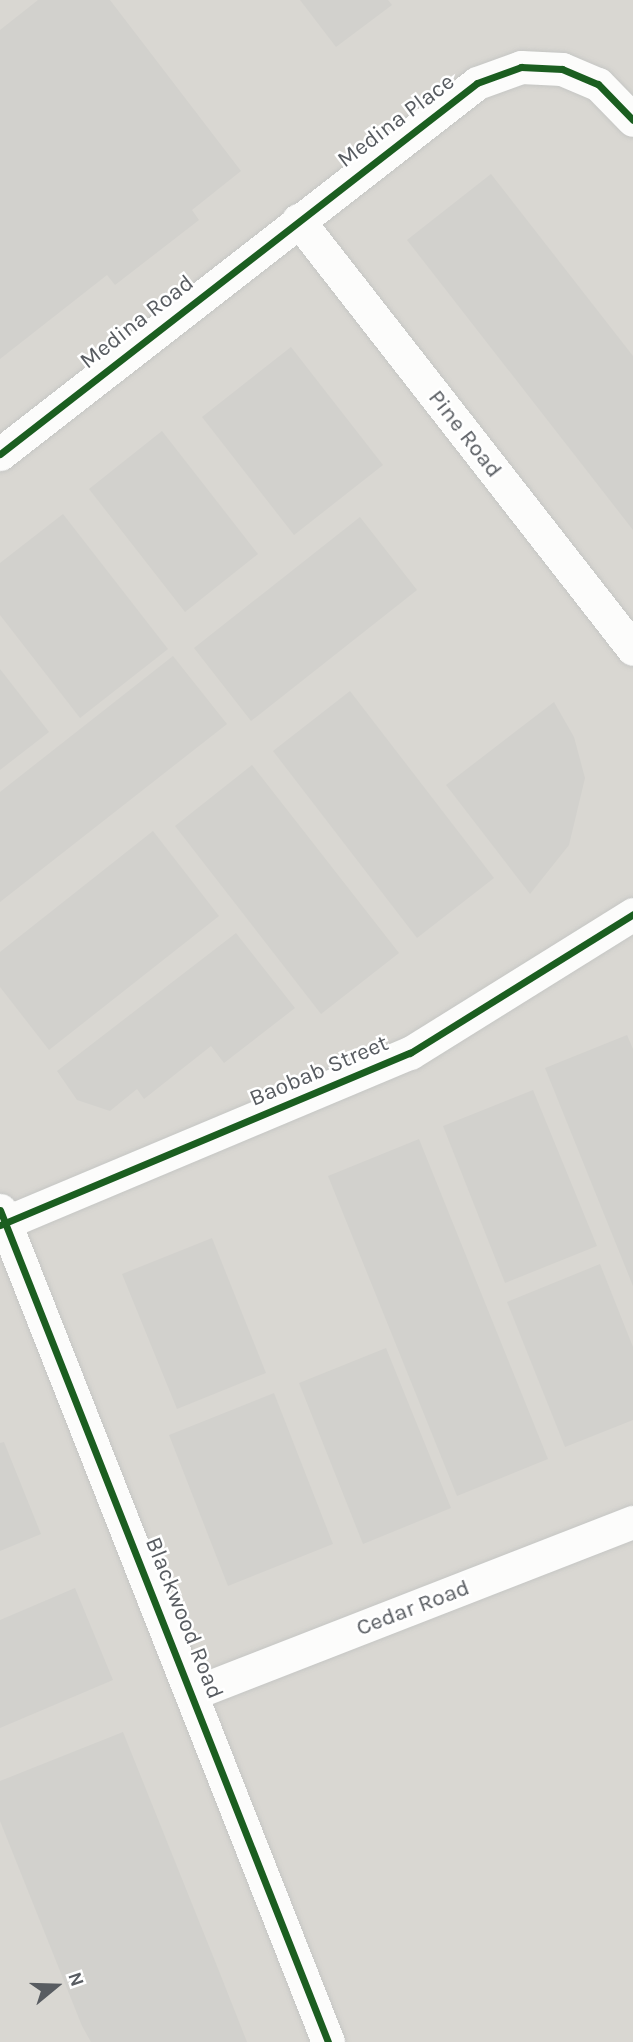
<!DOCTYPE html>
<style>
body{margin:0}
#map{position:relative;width:633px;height:2042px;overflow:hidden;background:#e9e8e2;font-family:Karla,sans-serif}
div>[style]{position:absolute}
.industrial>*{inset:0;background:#d9d7d2}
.building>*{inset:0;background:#d2d1cd}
.roads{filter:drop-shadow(0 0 2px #c5c6c4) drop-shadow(0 0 2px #c5c6c4)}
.minor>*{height:33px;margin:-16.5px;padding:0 16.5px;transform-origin:16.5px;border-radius:16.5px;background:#fcfcfb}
.cycleway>*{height:7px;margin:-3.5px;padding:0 3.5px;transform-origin:3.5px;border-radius:3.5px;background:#1b5e20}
span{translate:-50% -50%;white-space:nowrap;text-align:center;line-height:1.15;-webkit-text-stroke:5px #fff;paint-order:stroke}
.street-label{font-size:23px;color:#585c61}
.north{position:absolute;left:21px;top:1951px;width:70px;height:70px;-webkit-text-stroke:5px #fff;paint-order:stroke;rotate:71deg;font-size:19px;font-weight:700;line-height:28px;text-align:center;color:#585c61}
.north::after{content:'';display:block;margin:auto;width:24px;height:32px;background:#585c61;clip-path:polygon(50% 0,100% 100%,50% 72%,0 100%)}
</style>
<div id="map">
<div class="industrial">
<i style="clip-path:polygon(0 0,633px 0,633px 2042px,0 2042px)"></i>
</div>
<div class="building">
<i style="clip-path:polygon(38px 0,110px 0,241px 171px,192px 210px,199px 220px,115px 285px,107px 275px,0 359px,0 30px)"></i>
<i style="clip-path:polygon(300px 0,388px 0,392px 5px,336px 47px)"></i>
<i style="clip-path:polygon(491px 174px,633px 356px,633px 530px,407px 240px)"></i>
<i style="clip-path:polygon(291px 347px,383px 465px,294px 535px,202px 417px)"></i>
<i style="clip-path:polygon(162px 431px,258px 554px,185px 612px,89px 489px)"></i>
<i style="clip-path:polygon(63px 514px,168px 649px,80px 718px,0 615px,0 563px)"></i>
<i style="clip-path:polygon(360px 517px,417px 590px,251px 721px,194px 648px)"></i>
<i style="clip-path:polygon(173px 656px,227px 724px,0 902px,0 792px)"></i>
<i style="clip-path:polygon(0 669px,49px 732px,0 770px)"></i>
<i style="clip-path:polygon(350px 691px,494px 878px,417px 938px,273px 751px)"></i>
<i style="clip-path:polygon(554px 702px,574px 737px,585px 778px,569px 845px,530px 894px,446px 785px)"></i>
<i style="clip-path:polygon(252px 765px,399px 953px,321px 1014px,175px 826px)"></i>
<i style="clip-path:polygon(153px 831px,219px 916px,49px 1050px,0 987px,0 952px)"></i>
<i style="clip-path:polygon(236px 933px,295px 1008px,224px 1063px,211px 1046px,144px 1099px,137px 1089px,110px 1111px,77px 1100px,57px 1071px)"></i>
<i style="clip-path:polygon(627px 1035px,633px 1049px,633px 1286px,545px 1068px)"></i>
<i style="clip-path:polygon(533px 1090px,597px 1246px,505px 1283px,443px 1126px)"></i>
<i style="clip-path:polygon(419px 1139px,548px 1459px,457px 1496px,328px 1176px)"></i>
<i style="clip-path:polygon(212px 1238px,266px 1373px,177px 1409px,122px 1274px)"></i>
<i style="clip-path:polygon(600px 1264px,633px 1347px,633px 1420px,565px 1447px,507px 1302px)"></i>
<i style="clip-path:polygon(386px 1348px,451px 1508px,363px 1544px,299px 1383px)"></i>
<i style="clip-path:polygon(274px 1393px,333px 1544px,228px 1586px,169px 1435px)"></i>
<i style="clip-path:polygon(4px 1442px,41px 1534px,0 1551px,0 1443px)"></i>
<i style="clip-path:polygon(75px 1588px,113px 1680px,0 1728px,0 1620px)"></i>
<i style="clip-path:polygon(123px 1732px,219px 1971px,247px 2042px,91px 2042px,82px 2026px,0 1821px,0 1781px)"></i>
</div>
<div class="roads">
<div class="minor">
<i style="left:298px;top:220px;width:544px;rotate:52.01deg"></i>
<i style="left:0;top:454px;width:604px;rotate:-37.87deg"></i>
<i style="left:477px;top:83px;width:47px;rotate:-20deg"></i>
<i style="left:521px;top:67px;width:41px;rotate:2.8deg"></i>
<i style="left:562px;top:69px;width:39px;rotate:23deg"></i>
<i style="left:598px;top:84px;width:50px;rotate:45.8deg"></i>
<i style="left:0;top:1210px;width:894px;rotate:68.48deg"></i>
<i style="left:0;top:1225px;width:445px;rotate:-22.8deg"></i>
<i style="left:410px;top:1053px;width:263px;rotate:-31.9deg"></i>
<i style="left:194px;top:1693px;width:471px;rotate:-21.3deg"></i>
</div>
</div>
<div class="cycleway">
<i style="left:0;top:454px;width:604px;rotate:-37.87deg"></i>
<i style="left:477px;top:83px;width:47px;rotate:-20deg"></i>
<i style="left:521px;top:67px;width:41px;rotate:2.8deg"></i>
<i style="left:562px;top:69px;width:39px;rotate:23deg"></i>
<i style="left:598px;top:84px;width:50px;rotate:45.8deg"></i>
<i style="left:0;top:1210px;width:894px;rotate:68.48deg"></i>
<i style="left:0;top:1225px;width:445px;rotate:-22.8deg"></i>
<i style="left:410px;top:1053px;width:263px;rotate:-31.9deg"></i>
</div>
<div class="street-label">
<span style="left:396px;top:121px;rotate:-37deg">Medina Place</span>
<span style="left:137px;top:322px;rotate:-38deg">Medina Road</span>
<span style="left:465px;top:434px;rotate:52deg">Pine Road</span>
<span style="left:319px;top:1071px;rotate:-23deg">Baobab Street</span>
<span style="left:413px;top:1608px;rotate:-21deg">Cedar Road</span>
<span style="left:184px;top:1618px;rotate:68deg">Blackwood Road</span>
</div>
<div class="north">N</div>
</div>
